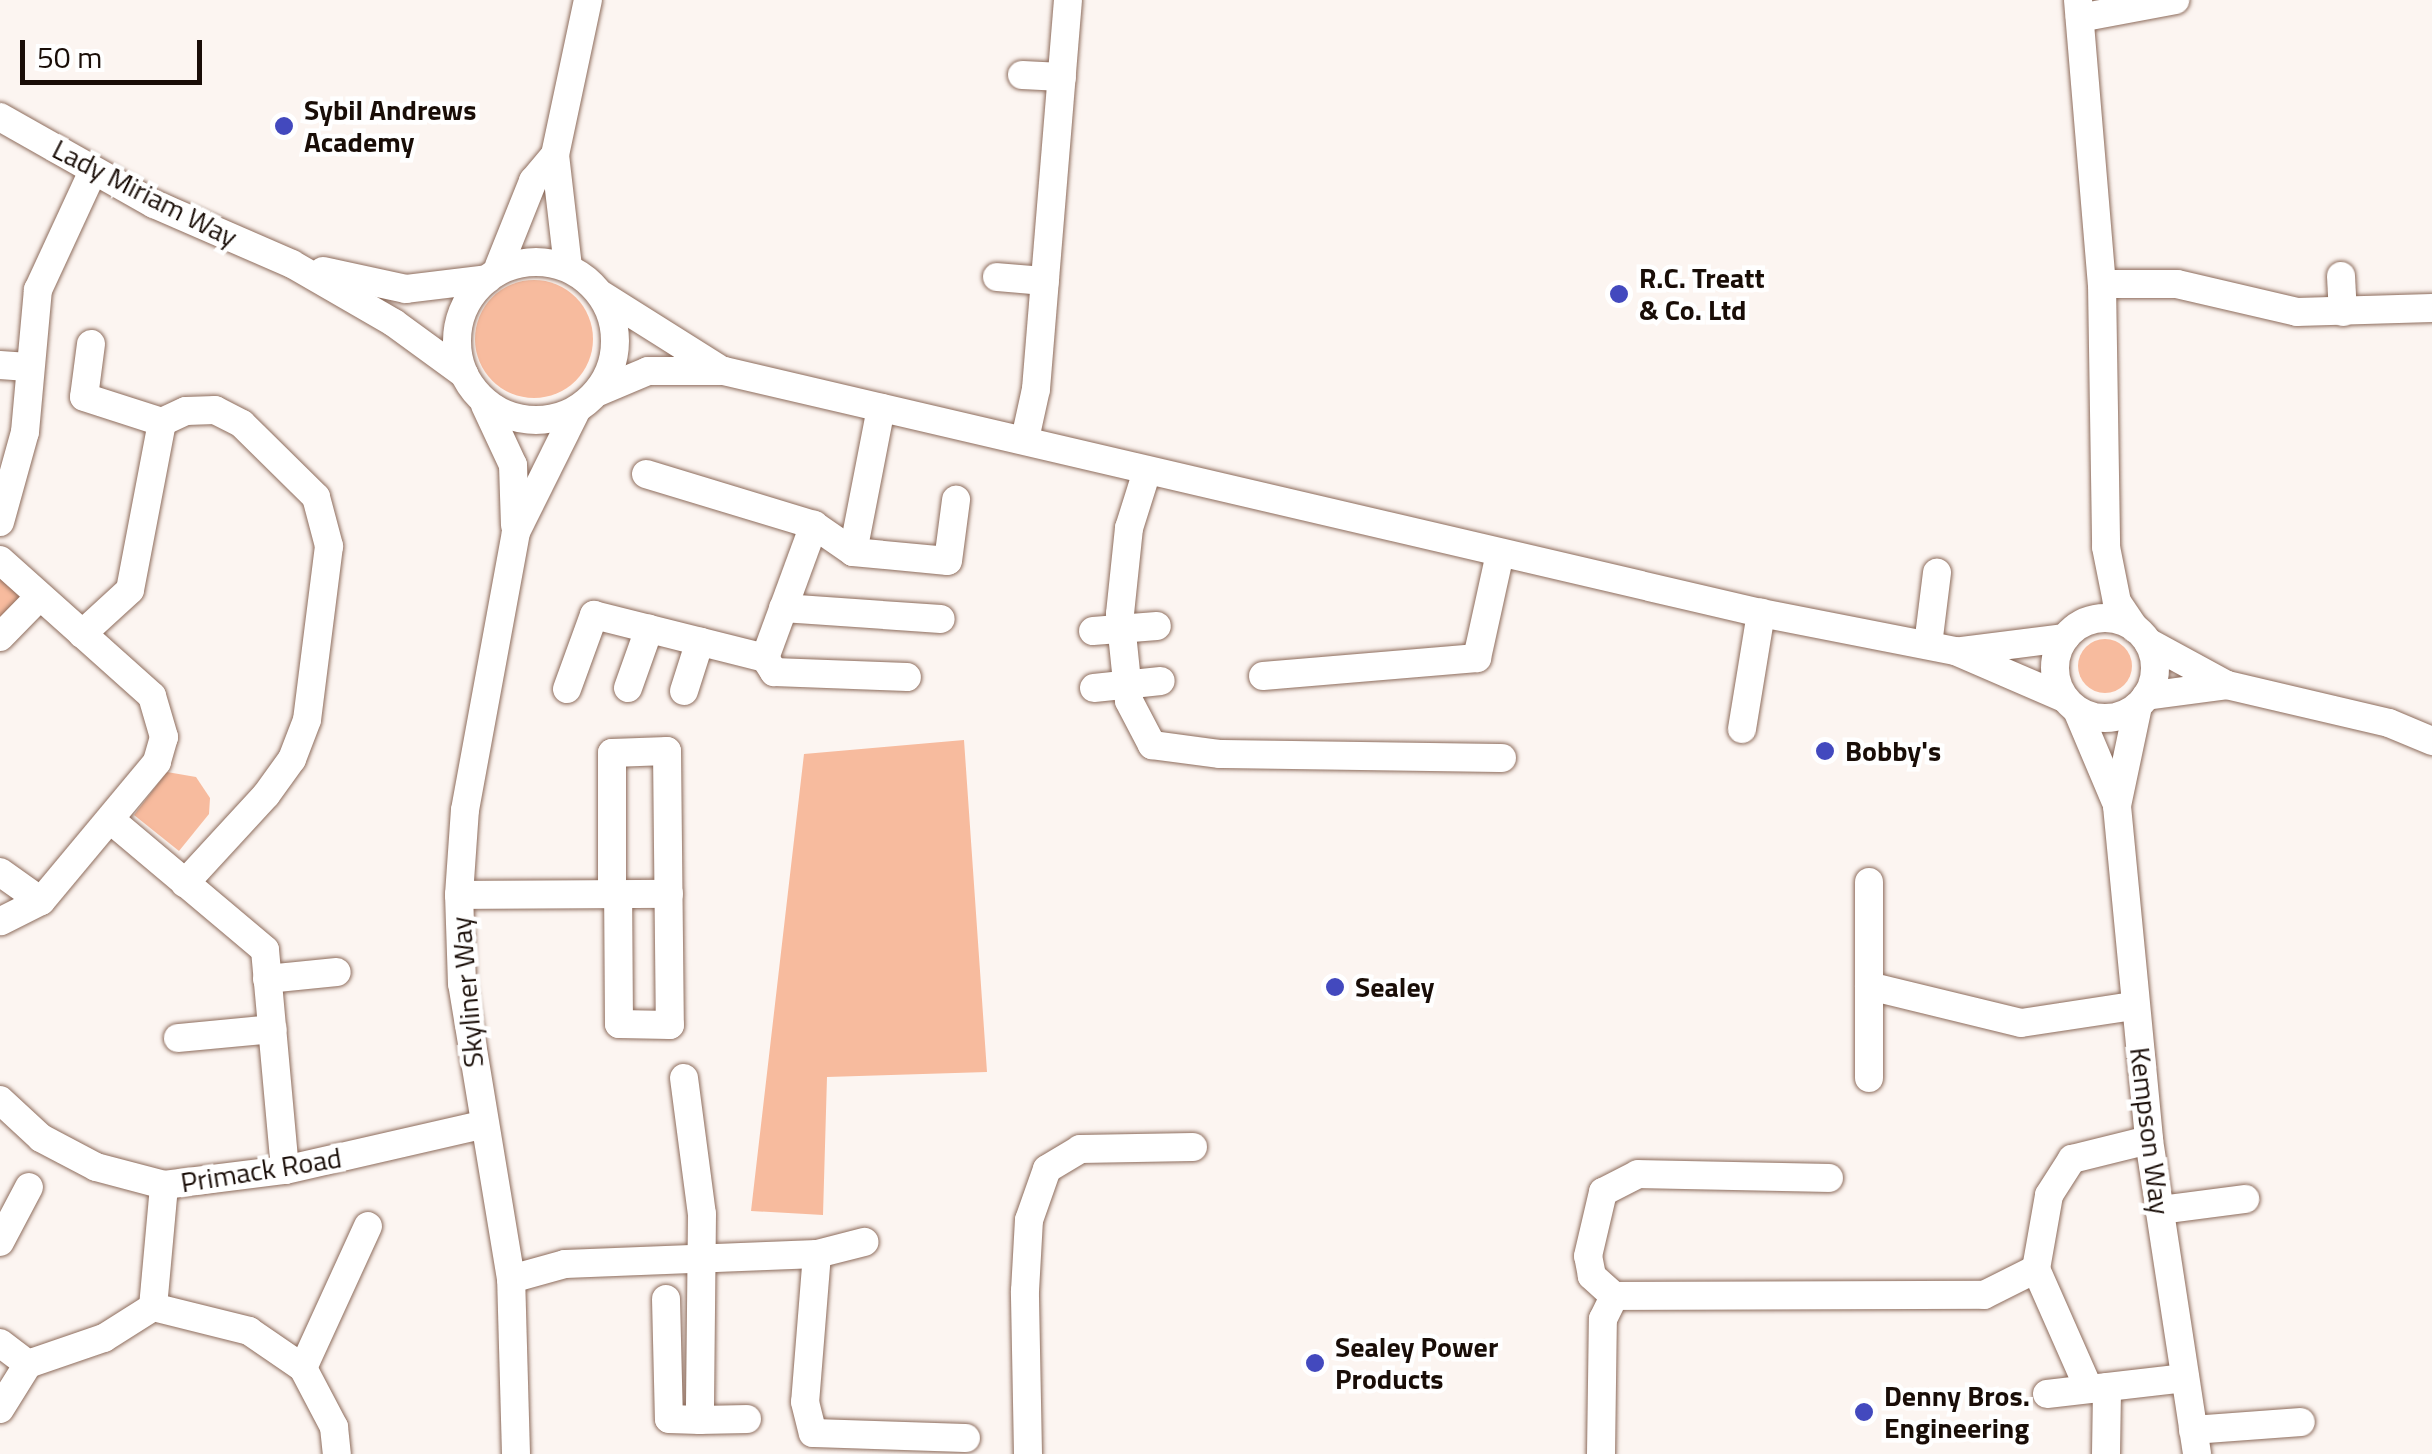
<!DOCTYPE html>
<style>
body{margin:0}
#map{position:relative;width:2432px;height:1454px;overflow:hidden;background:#fcf5f1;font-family:"Titillium Web",sans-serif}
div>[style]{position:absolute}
.green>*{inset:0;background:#f7bb9e}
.round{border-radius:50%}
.roads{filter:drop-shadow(0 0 2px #8d6c5c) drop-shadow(0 0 2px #8d6c5c)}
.minor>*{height:28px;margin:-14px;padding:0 14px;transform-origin:14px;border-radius:14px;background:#fff}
.minor>.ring{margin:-14px;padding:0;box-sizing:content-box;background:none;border:28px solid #fff;border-radius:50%}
.dots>*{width:28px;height:28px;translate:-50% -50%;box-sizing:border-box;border:5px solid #fff;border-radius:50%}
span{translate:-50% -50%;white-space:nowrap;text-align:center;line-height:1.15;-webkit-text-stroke:9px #fff;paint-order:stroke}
.poi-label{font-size:28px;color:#190d07;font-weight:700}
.left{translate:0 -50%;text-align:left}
.street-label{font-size:28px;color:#190d07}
.scale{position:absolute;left:20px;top:40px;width:182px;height:45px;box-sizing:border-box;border:5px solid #190d07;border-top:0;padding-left:12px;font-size:30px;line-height:35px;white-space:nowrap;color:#190d07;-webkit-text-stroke:8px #fff;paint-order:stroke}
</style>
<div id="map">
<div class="green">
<i class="round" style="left:475px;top:280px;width:118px;height:118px"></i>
<i style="clip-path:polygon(0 572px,25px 597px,0 623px)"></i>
<i class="round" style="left:2078px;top:639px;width:54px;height:54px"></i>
<i style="clip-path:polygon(964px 740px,987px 1072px,827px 1077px,823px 1215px,751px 1211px,804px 754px)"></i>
<i style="clip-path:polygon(167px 772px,196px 777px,210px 798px,209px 814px,179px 851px,134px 815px)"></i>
</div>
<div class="roads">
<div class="minor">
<i style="left:2078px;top:0;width:285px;rotate:85.2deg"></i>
<i style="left:2102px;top:284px;width:263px;rotate:89.1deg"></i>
<i style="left:2106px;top:547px;width:56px;rotate:78.7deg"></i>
<i style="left:2117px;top:602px;width:32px;rotate:56deg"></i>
<i style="left:2080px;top:18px;width:97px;rotate:-10.7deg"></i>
<i style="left:1022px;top:75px;width:40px;rotate:2.9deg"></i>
<i style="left:0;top:117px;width:177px;rotate:29.5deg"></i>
<i style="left:154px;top:204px;width:150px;rotate:23.5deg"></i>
<i style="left:292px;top:264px;width:118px;rotate:30deg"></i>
<i style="left:394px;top:323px;width:87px;rotate:36.1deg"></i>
<i class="ring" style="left:457px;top:262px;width:130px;height:130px"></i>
<i style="left:499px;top:266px;width:92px;rotate:-68.2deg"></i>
<i style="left:533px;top:181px;width:34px;rotate:-50deg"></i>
<i style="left:568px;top:267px;width:113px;rotate:-96.6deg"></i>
<i style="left:555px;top:155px;width:158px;rotate:-78deg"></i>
<i style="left:323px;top:271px;width:85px;rotate:12.2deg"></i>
<i style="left:406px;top:289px;width:82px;rotate:-7deg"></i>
<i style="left:2341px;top:276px;width:36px;rotate:87deg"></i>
<i style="left:997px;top:277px;width:48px;rotate:4.8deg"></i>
<i style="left:2102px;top:284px;width:75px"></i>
<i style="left:2177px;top:284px;width:123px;rotate:13.1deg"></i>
<i style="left:2297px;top:312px;width:135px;rotate:-1.7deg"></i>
<i style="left:602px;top:295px;width:137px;rotate:32.2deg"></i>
<i style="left:91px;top:344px;width:53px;rotate:97.5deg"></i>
<i style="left:84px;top:397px;width:82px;rotate:17.8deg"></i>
<i style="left:0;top:365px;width:28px;rotate:4deg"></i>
<i style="left:598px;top:392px;width:54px;rotate:-22.8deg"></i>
<i style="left:648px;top:371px;width:76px"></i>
<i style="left:724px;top:371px;width:1065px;rotate:13.14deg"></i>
<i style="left:1761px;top:613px;width:198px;rotate:11.1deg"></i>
<i style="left:1955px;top:651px;width:119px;rotate:23.3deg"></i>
<i style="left:485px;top:405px;width:66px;rotate:65deg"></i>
<i style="left:513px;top:465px;width:60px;rotate:88.1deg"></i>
<i style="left:1025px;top:439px;width:51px;rotate:-77.6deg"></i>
<i style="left:1036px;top:389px;width:390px;rotate:-85.3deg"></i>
<i style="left:1147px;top:471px;width:60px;rotate:107.5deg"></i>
<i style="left:1129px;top:528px;width:86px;rotate:96deg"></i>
<i style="left:1120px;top:614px;width:87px;rotate:84.1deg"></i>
<i style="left:1129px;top:701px;width:50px;rotate:62.4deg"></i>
<i style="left:1152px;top:745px;width:69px;rotate:7.5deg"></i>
<i style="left:1220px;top:754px;width:282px;rotate:0.8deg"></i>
<i style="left:646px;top:474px;width:176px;rotate:16.9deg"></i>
<i style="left:814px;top:525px;width:47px;rotate:34.7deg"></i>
<i style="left:853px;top:552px;width:95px;rotate:5.4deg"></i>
<i style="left:948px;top:561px;width:62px;rotate:-82.5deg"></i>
<i style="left:0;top:522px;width:93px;rotate:-74.5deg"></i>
<i style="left:25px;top:432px;width:143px;rotate:-84.8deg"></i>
<i style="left:38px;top:290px;width:131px;rotate:-65.2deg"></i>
<i style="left:853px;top:552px;width:147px;rotate:-79deg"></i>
<i style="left:0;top:560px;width:204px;rotate:41.8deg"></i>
<i style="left:152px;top:696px;width:43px;rotate:73.7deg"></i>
<i style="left:164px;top:737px;width:26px;rotate:106deg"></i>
<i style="left:157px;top:762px;width:181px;rotate:129.8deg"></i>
<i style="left:41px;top:901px;width:45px;rotate:153.4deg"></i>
<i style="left:783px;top:608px;width:158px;rotate:4deg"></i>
<i class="ring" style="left:2055px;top:618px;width:72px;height:72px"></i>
<i style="left:1093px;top:631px;width:64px;rotate:-4.5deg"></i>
<i style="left:82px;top:634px;width:65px;rotate:-42.5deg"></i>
<i style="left:130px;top:590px;width:171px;rotate:-79.2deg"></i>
<i style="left:162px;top:422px;width:26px;rotate:-25deg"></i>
<i style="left:186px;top:411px;width:29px;rotate:-2deg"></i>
<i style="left:215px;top:410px;width:30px;rotate:27deg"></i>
<i style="left:242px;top:424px;width:104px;rotate:44.6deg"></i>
<i style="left:316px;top:497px;width:51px;rotate:75.1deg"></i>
<i style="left:329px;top:546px;width:175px;rotate:97.2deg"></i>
<i style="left:307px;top:720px;width:42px;rotate:111deg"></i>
<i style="left:292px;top:759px;width:44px;rotate:125.8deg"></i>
<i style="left:266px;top:795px;width:120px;rotate:132.6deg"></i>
<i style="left:0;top:637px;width:57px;rotate:-45.7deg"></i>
<i style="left:2148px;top:642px;width:90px;rotate:28.6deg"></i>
<i style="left:2227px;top:685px;width:166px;rotate:13.2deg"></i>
<i style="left:2389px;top:723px;width:47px;rotate:22.7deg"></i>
<i style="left:1928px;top:645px;width:73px;rotate:-82.9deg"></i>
<i style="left:1962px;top:651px;width:104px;rotate:-7.2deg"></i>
<i style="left:765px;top:658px;width:17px;rotate:57deg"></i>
<i style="left:774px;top:672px;width:133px;rotate:2.2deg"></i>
<i style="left:1263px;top:676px;width:215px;rotate:-4.8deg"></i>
<i style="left:1477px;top:658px;width:107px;rotate:-77.6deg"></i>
<i style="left:628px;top:688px;width:63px;rotate:-70.4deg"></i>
<i style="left:1094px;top:688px;width:67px;rotate:-6deg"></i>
<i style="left:567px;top:689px;width:79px;rotate:-70deg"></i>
<i style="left:594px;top:615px;width:176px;rotate:14.1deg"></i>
<i style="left:765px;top:658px;width:142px;rotate:-69.8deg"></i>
<i style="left:684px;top:691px;width:52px;rotate:-72.3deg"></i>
<i style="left:2146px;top:696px;width:82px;rotate:-7.7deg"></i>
<i style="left:2138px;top:706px;width:102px;rotate:101.9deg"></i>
<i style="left:2117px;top:806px;width:336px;rotate:84.5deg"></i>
<i style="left:2149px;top:1140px;width:318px;rotate:81.3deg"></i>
<i style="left:2077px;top:710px;width:98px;rotate:67.1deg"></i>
<i style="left:1742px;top:729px;width:118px;rotate:-80.7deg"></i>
<i style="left:112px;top:821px;width:200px;rotate:40.1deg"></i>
<i style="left:265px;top:950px;width:221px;rotate:84.8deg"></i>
<i style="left:0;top:872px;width:50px;rotate:35.3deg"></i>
<i style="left:1869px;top:882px;width:196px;rotate:90deg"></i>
<i style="left:459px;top:895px;width:210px;rotate:-0.3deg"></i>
<i style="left:612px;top:895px;width:142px;rotate:-90deg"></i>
<i style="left:612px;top:753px;width:55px;rotate:-2.1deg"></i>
<i style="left:667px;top:751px;width:274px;rotate:89.4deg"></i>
<i style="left:670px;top:1025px;width:51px;rotate:-178.9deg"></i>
<i style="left:619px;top:1024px;width:129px;rotate:-90.4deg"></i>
<i style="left:267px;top:979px;width:70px;rotate:-5.7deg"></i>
<i style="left:1869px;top:986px;width:156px;rotate:13.7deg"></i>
<i style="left:2021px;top:1023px;width:114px;rotate:-8.6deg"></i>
<i style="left:178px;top:1038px;width:95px;rotate:-5.4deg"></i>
<i style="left:684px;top:1078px;width:137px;rotate:82.5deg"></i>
<i style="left:702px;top:1214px;width:206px;rotate:90.6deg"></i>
<i style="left:700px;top:1420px;width:47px;rotate:-1.2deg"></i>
<i style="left:0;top:1100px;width:56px;rotate:42.8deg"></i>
<i style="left:41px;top:1138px;width:62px;rotate:27.8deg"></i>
<i style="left:96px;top:1167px;width:70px;rotate:14.8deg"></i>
<i style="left:164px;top:1185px;width:122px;rotate:-7.1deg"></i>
<i style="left:285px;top:1170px;width:202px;rotate:-12.9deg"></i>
<i style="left:2160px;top:1210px;width:86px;rotate:-7.4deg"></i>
<i style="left:0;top:1242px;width:62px;rotate:-62.2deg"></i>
<i style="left:817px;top:1254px;width:148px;rotate:94.6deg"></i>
<i style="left:805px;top:1402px;width:32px;rotate:76deg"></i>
<i style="left:813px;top:1433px;width:153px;rotate:1.9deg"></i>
<i style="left:2036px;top:1269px;width:131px;rotate:66.2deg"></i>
<i style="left:511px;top:1279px;width:56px;rotate:-15.5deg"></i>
<i style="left:565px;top:1264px;width:252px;rotate:-2.3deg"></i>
<i style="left:817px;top:1254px;width:49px;rotate:-14.3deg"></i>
<i style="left:1614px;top:1296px;width:30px;rotate:-138deg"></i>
<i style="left:1592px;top:1276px;width:20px;rotate:-101deg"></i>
<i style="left:1588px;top:1256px;width:66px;rotate:-76.8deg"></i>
<i style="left:1603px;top:1192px;width:39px;rotate:-27deg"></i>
<i style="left:1638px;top:1174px;width:191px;rotate:1.2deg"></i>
<i style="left:666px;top:1299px;width:120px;rotate:88.6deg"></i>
<i style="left:669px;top:1419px;width:31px;rotate:2deg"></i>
<i style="left:153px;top:1307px;width:99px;rotate:14deg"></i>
<i style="left:249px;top:1331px;width:65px;rotate:34.4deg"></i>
<i style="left:303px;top:1368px;width:67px;rotate:62.3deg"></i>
<i style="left:334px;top:1427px;width:27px;rotate:84deg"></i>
<i style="left:0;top:1343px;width:35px;rotate:37deg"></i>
<i style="left:303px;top:1368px;width:156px;rotate:-65.4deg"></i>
<i style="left:2047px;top:1394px;width:139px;rotate:-6.6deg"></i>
<i style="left:0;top:1409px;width:53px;rotate:-58.1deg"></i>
<i style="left:28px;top:1364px;width:80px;rotate:-18.9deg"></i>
<i style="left:104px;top:1338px;width:58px;rotate:-32.3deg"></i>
<i style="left:153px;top:1307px;width:122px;rotate:-84.8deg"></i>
<i style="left:2193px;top:1430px;width:108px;rotate:-4.2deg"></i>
<i style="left:516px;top:1454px;width:175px;rotate:-91.6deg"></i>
<i style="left:511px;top:1279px;width:299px;rotate:-99.4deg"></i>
<i style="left:462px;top:984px;width:89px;rotate:-91.9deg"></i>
<i style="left:459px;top:895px;width:85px;rotate:-86deg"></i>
<i style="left:465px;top:810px;width:283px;rotate:-79.6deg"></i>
<i style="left:516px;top:532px;width:135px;rotate:-63.6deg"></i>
<i style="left:1028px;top:1454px;width:163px;rotate:-91.1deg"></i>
<i style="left:1025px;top:1291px;width:71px;rotate:-86.8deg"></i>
<i style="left:1029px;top:1220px;width:54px;rotate:-70.6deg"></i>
<i style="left:1047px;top:1169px;width:39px;rotate:-31deg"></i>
<i style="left:1080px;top:1149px;width:113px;rotate:-1deg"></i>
<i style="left:1601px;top:1454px;width:135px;rotate:-89.2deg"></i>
<i style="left:1603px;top:1319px;width:25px;rotate:-64deg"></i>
<i style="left:1614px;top:1296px;width:370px;rotate:-0.2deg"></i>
<i style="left:1984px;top:1295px;width:58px;rotate:-26.6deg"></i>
<i style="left:2036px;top:1269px;width:75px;rotate:-80deg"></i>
<i style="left:2049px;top:1195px;width:43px;rotate:-57.4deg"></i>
<i style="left:2072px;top:1159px;width:79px;rotate:-13.9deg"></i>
<i style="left:2106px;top:1454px;width:67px;rotate:-89.1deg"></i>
</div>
</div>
<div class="dots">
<i style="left:284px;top:126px;background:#4349be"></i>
<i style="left:1619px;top:294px;background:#4349be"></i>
<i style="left:1825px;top:751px;background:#4349be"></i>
<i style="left:1335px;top:987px;background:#4349be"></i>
<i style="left:1315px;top:1363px;background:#4349be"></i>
<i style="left:1864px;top:1412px;background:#4349be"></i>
</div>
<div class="poi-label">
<span class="left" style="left:304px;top:126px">Sybil Andrews<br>Academy</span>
<span class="left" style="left:1639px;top:294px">R.C. Treatt<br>&amp; Co. Ltd</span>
<span class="left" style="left:1845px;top:751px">Bobby's</span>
<span class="left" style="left:1355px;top:987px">Sealey</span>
<span class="left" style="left:1335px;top:1363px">Sealey Power<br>Products</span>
<span class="left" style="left:1884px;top:1412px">Denny Bros.<br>Engineering</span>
</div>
<div class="street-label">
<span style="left:145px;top:193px;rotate:27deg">Lady Miriam Way</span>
<span style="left:467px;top:992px;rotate:-95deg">Skyliner Way</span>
<span style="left:2150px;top:1131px;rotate:83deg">Kempson Way</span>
<span style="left:261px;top:1170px;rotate:-9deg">Primack Road</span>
</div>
<div class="scale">50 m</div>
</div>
